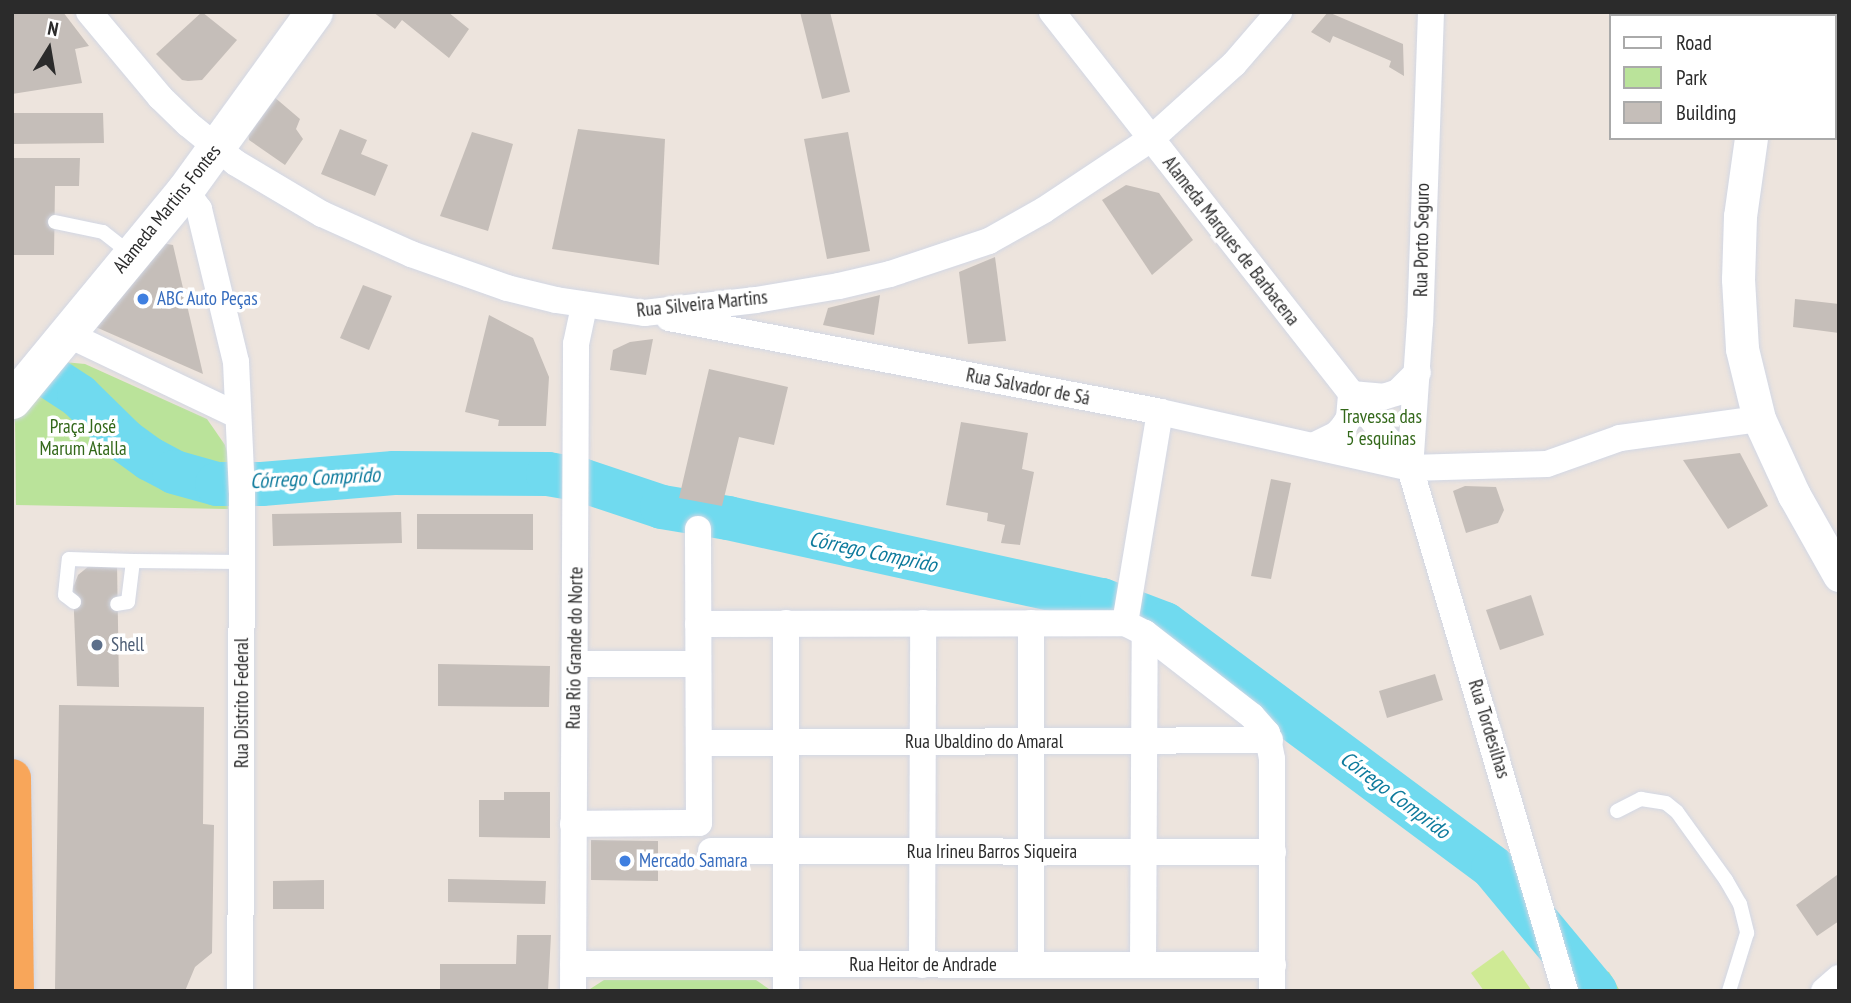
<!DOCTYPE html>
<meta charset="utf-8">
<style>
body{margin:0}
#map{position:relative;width:1851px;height:1003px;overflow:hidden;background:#ede4dd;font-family:"PT Sans Narrow",sans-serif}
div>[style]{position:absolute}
.green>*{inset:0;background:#bae39a}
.pitch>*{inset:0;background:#cfea95}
.river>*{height:44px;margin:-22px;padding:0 22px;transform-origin:22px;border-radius:22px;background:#70daef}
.building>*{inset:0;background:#c5beb9}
.roads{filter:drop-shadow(0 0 2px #d2d7e4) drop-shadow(0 0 2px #d2d7e4)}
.service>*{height:14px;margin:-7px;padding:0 7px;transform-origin:7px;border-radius:7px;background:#fff}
.minor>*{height:26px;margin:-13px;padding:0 13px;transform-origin:13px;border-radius:13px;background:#fff}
.tertiary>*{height:33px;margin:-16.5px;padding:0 16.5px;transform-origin:16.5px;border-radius:16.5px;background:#fff}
.secondary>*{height:37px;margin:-18.5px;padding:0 18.5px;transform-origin:18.5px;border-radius:18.5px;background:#fff}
.trunk>*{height:38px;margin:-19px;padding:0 19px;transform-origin:19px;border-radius:19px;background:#f8a65a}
.dots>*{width:19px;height:19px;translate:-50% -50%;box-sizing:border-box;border:4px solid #fff;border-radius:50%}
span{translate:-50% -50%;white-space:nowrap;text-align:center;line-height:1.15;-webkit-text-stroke:7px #fff;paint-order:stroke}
.street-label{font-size:19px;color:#2b2b2b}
.shop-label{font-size:19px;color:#366cbe}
.left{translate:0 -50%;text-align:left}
.park-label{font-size:19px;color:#33681a}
.service-label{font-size:19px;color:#4e5e75}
.water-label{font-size:21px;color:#0d7a9c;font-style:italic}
.frame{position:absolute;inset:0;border:14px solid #2b2b2b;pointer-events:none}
.legend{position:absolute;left:1609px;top:14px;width:228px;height:126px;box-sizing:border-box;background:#fff;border:2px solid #aaa;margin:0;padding:9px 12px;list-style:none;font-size:21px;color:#2b2b2b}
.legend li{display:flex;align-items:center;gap:14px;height:35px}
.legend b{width:35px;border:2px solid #aaa}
.north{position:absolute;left:14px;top:14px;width:70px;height:70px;-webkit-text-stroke:5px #fff;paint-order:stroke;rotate:11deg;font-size:19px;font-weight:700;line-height:28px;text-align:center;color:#2b2b2b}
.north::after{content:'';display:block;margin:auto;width:24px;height:32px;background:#2b2b2b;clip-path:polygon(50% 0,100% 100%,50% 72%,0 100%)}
</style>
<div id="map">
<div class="green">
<i style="clip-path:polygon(64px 362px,85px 364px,207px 419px,225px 445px,229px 460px,228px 509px,16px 505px,15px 411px)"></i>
<i style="clip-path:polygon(1579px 964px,1609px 972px,1620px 991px,1585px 991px)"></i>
<i style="clip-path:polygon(604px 980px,756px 980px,772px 991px,587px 991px)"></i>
</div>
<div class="pitch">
<i style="clip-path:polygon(1503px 950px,1532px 991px,1484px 991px,1471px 973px)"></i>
</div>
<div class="river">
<i style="left:47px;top:375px;width:38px;rotate:33deg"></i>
<i style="left:79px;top:396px;width:64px;rotate:44.4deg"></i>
<i style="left:125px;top:441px;width:31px;rotate:36deg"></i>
<i style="left:150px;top:459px;width:27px;rotate:28deg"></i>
<i style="left:174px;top:472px;width:45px;rotate:15.6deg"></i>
<i style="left:217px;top:484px;width:45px"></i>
<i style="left:262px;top:484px;width:132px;rotate:-4.8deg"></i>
<i style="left:394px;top:473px;width:154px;rotate:0.4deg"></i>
<i style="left:548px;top:474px;width:34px;rotate:10deg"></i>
<i style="left:581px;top:480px;width:85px;rotate:18.4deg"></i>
<i style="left:662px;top:507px;width:67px;rotate:9.5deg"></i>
<i style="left:728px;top:518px;width:383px;rotate:12.4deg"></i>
<i style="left:1102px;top:600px;width:67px;rotate:20.9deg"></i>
<i style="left:1165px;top:624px;width:409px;rotate:36.6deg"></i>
<i style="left:1493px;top:868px;width:160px;rotate:50.3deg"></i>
</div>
<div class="building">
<i style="clip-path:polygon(12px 12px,63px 12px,89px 46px,75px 49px,82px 83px,12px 94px)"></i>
<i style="clip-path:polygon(202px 12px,237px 40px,202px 80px,188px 81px,182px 80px,156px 54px)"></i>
<i style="clip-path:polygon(373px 12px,448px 12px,469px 29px,449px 58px,402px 20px,395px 29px)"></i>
<i style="clip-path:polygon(800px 12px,830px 12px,850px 92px,822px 99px)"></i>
<i style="clip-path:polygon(1328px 12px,1403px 44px,1404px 76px,1389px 67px,1391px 61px,1333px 36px,1330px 43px,1311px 32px)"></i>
<i style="clip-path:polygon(273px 96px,300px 119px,296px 129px,303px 139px,285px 165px,249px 140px,247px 124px)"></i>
<i style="clip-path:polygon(12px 113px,103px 113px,104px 143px,12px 144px)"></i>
<i style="clip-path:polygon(340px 129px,367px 140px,361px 154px,388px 165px,375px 196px,321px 174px)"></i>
<i style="clip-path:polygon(578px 129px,665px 139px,659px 265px,552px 249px)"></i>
<i style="clip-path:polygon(472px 132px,513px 144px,488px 231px,440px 216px)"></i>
<i style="clip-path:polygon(848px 132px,870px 251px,827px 259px,804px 139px)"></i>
<i style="clip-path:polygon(12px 158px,80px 158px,79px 186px,55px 186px,54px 255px,12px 255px)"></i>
<i style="clip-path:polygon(1126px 185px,1159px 193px,1193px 240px,1152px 275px,1102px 200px)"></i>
<i style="clip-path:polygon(162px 243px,173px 245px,203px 374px,91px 325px)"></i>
<i style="clip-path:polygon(995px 257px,1006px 341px,968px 344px,959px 272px)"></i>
<i style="clip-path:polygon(363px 285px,392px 296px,369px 350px,340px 338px)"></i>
<i style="clip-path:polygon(880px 295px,874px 335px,823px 325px,828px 308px)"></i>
<i style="clip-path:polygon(1795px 299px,1839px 304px,1839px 333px,1793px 327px)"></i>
<i style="clip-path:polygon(489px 315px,533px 338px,549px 377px,546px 426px,498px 426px,499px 420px,465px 412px)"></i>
<i style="clip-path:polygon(653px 339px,646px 375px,610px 370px,613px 350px,630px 342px)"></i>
<i style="clip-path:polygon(709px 369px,788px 387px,774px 445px,739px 437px,722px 506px,679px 498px)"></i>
<i style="clip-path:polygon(961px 422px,1028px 433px,1022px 469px,1034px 472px,1020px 545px,1001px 543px,1005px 525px,987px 521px,988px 513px,946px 505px)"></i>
<i style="clip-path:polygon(1740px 453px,1768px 506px,1728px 529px,1683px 460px)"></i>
<i style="clip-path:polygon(1271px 479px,1291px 483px,1271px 579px,1251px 576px)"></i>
<i style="clip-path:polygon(1465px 486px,1496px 487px,1504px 510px,1498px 523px,1466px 533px,1453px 491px)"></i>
<i style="clip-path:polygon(401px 512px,402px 543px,273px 546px,272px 514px)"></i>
<i style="clip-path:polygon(417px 514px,533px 514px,533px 550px,417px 549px)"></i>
<i style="clip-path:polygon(117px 563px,119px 687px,77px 686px,73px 588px,78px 575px,89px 566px)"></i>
<i style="clip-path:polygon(1531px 595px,1544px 635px,1500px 650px,1486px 610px)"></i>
<i style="clip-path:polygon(438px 664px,550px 666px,549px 707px,438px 706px)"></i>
<i style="clip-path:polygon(1435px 674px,1443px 700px,1387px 718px,1379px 691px)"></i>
<i style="clip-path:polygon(59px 705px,204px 707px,203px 824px,214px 825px,212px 953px,195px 967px,185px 991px,55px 989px)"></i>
<i style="clip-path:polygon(504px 792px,550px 792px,550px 838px,479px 837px,479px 800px,504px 800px)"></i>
<i style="clip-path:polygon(591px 840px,658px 841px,658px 881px,591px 880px)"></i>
<i style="clip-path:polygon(1837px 875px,1839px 921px,1817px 936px,1796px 905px)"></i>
<i style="clip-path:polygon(448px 879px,546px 881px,545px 904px,448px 902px)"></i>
<i style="clip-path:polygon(324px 880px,324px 909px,273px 909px,273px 881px)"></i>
<i style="clip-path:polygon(517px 935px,551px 935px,548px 991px,440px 991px,440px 964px,516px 964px)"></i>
</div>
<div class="roads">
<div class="service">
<i style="left:55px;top:222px;width:49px;rotate:11.8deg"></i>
<i style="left:103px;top:232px;width:36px;rotate:38deg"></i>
<i style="left:133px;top:561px;width:109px;rotate:0.5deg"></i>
<i style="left:74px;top:602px;width:11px;rotate:-142deg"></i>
<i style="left:65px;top:595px;width:36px;rotate:-84deg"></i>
<i style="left:69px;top:559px;width:64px;rotate:1.8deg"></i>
<i style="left:133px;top:561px;width:41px;rotate:97deg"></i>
<i style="left:128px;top:602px;width:11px;rotate:170deg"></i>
<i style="left:1617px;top:811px;width:27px;rotate:-27deg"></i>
<i style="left:1641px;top:799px;width:25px;rotate:9deg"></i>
<i style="left:1666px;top:803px;width:14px;rotate:39deg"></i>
<i style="left:1677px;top:812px;width:84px;rotate:54.2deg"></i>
<i style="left:1726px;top:880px;width:28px;rotate:60deg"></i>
<i style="left:1740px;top:904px;width:30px;rotate:76deg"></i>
<i style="left:1747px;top:933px;width:61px;rotate:107.2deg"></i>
</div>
<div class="minor">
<i style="left:89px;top:12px;width:111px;rotate:50.1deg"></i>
<i style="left:160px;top:97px;width:39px;rotate:44deg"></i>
<i style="left:188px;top:124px;width:62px;rotate:39.1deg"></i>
<i style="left:236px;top:163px;width:100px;rotate:30.7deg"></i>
<i style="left:322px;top:214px;width:98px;rotate:24.2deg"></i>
<i style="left:411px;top:254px;width:102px;rotate:19.5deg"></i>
<i style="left:507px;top:288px;width:50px;rotate:13.8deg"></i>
<i style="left:556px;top:300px;width:89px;rotate:8.4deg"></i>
<i style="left:644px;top:313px;width:113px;rotate:-6.6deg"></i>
<i style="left:756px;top:300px;width:84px;rotate:-9.6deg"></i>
<i style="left:839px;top:286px;width:52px;rotate:-13.2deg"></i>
<i style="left:890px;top:274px;width:104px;rotate:-18.4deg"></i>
<i style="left:989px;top:241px;width:63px;rotate:-29.4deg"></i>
<i style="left:1044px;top:210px;width:128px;rotate:-33.6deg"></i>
<i style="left:1151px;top:139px;width:112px;rotate:-42.1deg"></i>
<i style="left:1234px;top:64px;width:69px;rotate:-49.1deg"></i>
<i style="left:1052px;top:12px;width:580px;rotate:51.86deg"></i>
<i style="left:1431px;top:12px;width:310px;rotate:92deg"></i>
<i style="left:1420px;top:322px;width:146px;rotate:93.9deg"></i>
<i style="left:1410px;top:468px;width:545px;rotate:73.49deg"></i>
<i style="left:185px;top:190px;width:24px;rotate:54deg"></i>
<i style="left:199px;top:209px;width:157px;rotate:76.4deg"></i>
<i style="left:236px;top:362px;width:130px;rotate:87.4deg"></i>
<i style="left:242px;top:492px;width:499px;rotate:90.2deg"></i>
<i style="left:669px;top:318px;width:500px;rotate:10.8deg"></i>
<i style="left:1160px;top:412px;width:256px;rotate:12.6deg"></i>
<i style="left:1410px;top:468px;width:137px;rotate:-1.7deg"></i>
<i style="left:1547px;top:464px;width:77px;rotate:-19.6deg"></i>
<i style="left:1620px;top:438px;width:140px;rotate:-7.8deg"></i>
<i style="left:67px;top:334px;width:188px;rotate:25.5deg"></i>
<i style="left:1313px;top:446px;width:25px;rotate:-26deg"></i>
<i style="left:1336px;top:435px;width:12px;rotate:-48deg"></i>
<i style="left:1344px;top:426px;width:9px;rotate:-58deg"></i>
<i style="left:1349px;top:418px;width:24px;rotate:-85deg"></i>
<i style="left:1351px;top:394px;width:32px;rotate:5deg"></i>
<i style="left:1383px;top:397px;width:16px;rotate:-18deg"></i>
<i style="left:1398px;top:392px;width:28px;rotate:-45deg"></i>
<i style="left:1125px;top:623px;width:214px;rotate:-80.6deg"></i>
<i style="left:698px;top:624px;width:427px;rotate:-0.1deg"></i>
<i style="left:1125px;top:623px;width:22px;rotate:27deg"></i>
<i style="left:1145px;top:633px;width:135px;rotate:37.8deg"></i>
<i style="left:1252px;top:716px;width:23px;rotate:49deg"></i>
<i style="left:1267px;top:733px;width:26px;rotate:79deg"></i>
<i style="left:1272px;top:759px;width:232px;rotate:90deg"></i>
<i style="left:575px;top:664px;width:123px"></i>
<i style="left:699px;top:743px;width:571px;rotate:-0.3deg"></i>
<i style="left:573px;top:824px;width:126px;rotate:-0.5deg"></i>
<i style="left:699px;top:823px;width:294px;rotate:-90.2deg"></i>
<i style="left:711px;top:851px;width:562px;rotate:0.1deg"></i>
<i style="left:573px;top:964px;width:700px;rotate:0.08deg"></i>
<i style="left:922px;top:965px;width:342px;rotate:-89.8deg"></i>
<i style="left:1031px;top:965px;width:342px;rotate:-90deg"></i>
<i style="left:1143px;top:965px;width:332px;rotate:-89.7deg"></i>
<i style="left:573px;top:991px;width:647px;rotate:-89.73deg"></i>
<i style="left:576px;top:344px;width:40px;rotate:-78deg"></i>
<i style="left:786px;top:991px;width:368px;rotate:-90deg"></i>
<i style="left:1824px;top:991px;width:20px;rotate:-41deg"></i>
</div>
<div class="tertiary">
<i style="left:1769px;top:16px;width:4px;rotate:-90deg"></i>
<i style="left:1751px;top:138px;width:79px;rotate:98deg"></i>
<i style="left:1740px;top:216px;width:63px;rotate:91.8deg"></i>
<i style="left:1738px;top:279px;width:70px;rotate:86.7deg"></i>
<i style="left:1742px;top:349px;width:72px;rotate:76.3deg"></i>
<i style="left:1759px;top:419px;width:84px;rotate:65.3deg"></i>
<i style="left:1794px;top:495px;width:92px;rotate:60.6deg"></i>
</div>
<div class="secondary">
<i style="left:12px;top:400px;width:272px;rotate:-50.5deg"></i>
<i style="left:185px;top:190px;width:220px;rotate:-54.1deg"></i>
</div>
<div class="trunk">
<i style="left:12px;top:778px;width:213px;rotate:89.2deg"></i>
</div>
</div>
<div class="dots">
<i style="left:143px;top:299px;background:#3f7fe0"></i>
<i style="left:97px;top:645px;background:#5c6f8a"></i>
<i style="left:625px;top:861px;background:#3f7fe0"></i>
</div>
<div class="street-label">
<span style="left:167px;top:209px;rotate:-51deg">Alameda Martins Fontes</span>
<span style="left:1422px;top:240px;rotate:-89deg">Rua Porto Seguro</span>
<span style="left:1231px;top:241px;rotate:52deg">Alameda Marques de Barbacena</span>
<span style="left:702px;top:304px;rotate:-6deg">Rua Silveira Martins</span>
<span style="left:1028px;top:387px;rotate:11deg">Rua Salvador de Sá</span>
<span style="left:575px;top:648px;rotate:-89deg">Rua Rio Grande do Norte</span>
<span style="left:242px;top:703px;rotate:-90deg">Rua Distrito Federal</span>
<span style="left:1489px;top:729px;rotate:73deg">Rua Tordesilhas</span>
<span style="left:984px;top:742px">Rua Ubaldino do Amaral</span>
<span style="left:992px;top:852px">Rua Irineu Barros Siqueira</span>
<span style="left:923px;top:965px">Rua Heitor de Andrade</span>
</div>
<div class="shop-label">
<span class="left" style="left:157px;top:299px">ABC Auto Peças</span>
<span class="left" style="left:639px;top:861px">Mercado Samara</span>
</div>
<div class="park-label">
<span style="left:1381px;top:428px">Travessa das<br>5 esquinas</span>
<span style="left:83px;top:438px">Praça José<br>Marum Atalla</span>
</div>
<div class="service-label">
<span class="left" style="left:111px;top:645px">Shell</span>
</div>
<div class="water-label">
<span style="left:315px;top:478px;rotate:-3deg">Córrego Comprido</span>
<span style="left:873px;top:552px;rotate:12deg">Córrego Comprido</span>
<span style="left:1395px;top:795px;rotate:37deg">Córrego Comprido</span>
</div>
<div class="frame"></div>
<ul class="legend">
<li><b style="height:9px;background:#fff"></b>Road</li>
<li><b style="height:19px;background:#bae39a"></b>Park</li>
<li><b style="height:19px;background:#c5beb9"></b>Building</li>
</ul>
<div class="north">N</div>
</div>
